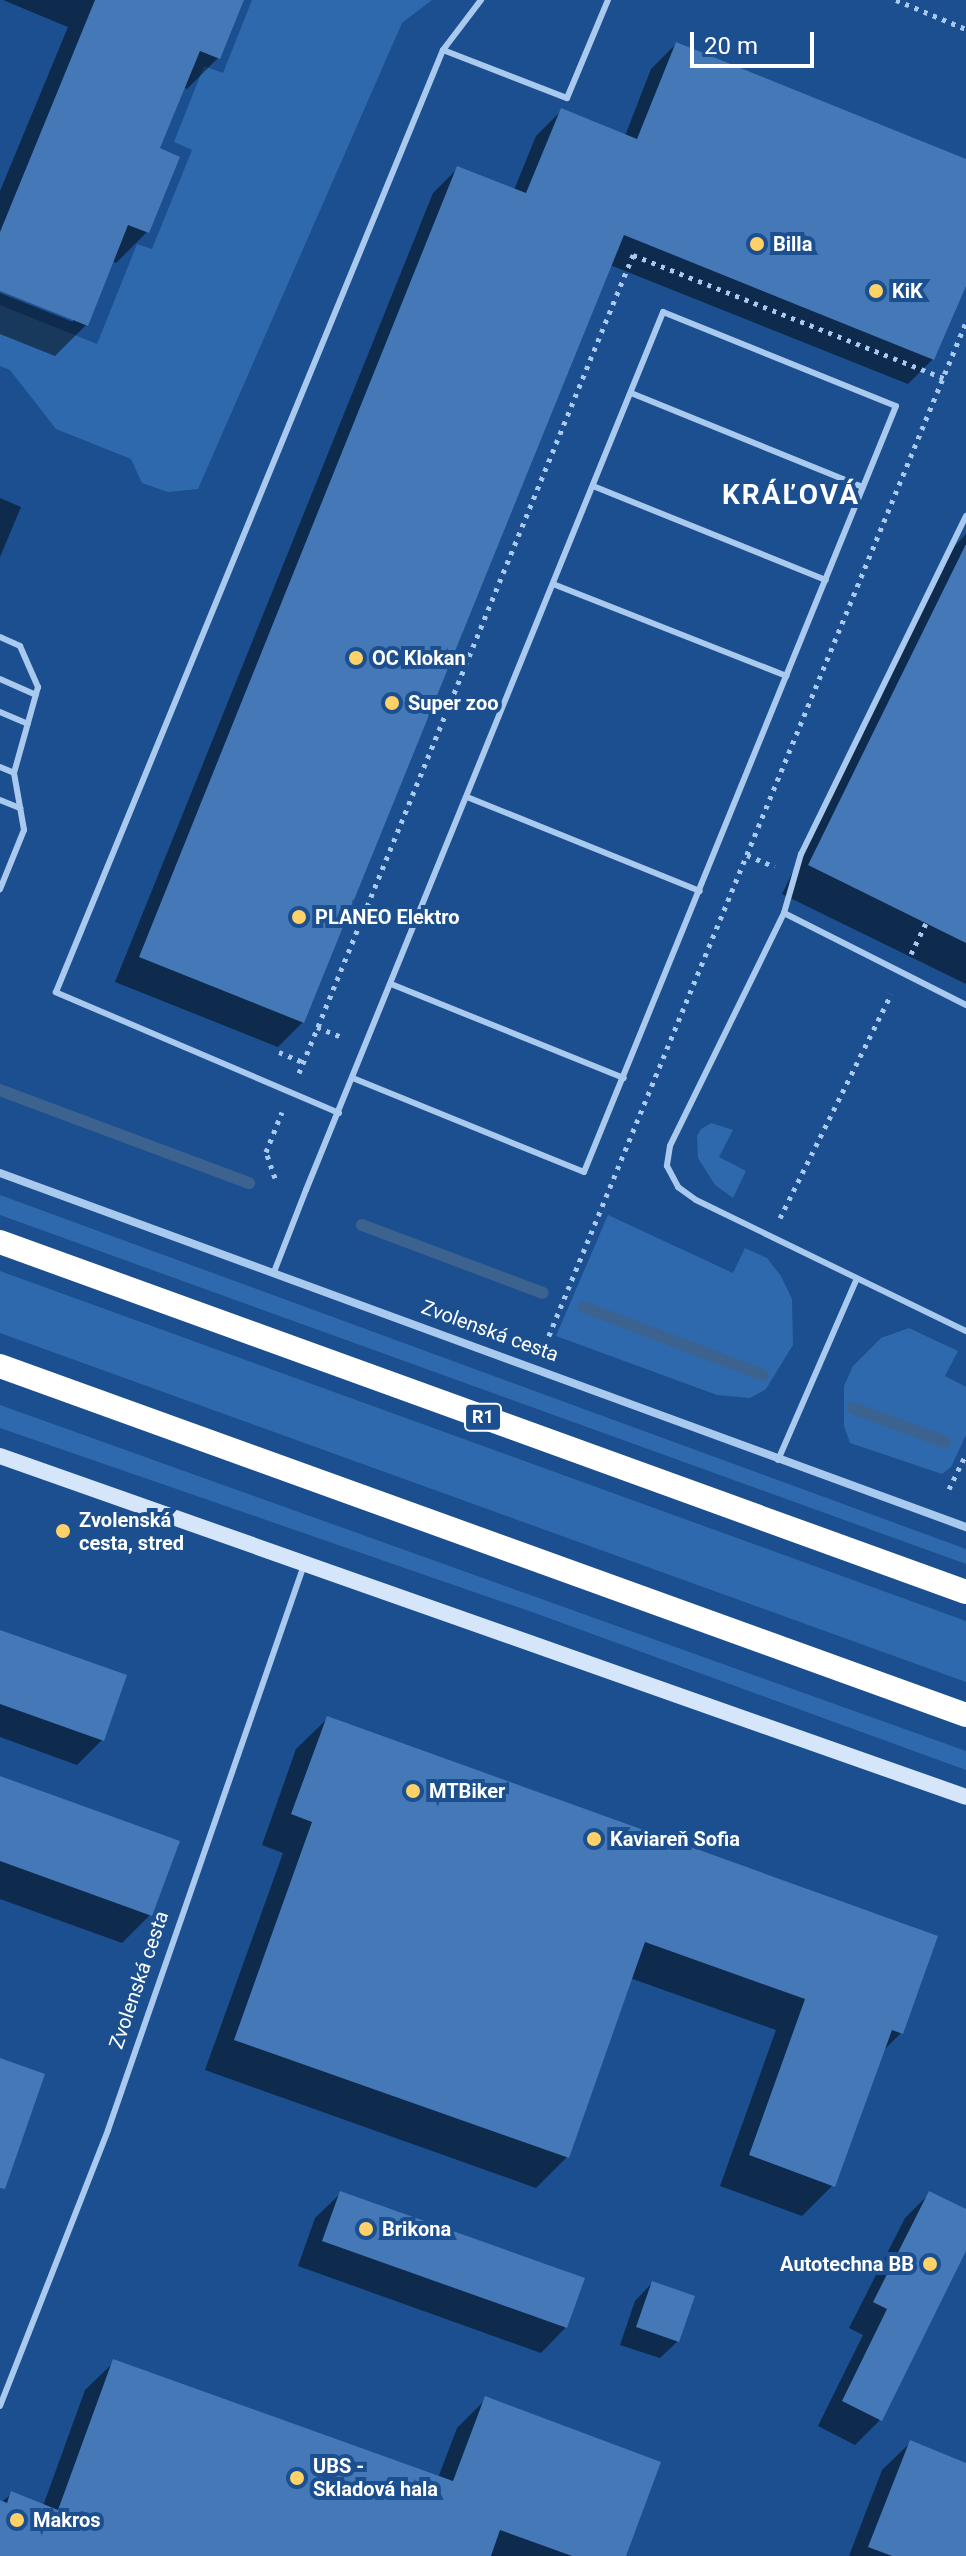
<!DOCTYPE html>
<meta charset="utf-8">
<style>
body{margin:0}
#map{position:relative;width:966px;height:2556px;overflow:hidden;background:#1b4f8f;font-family:Roboto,sans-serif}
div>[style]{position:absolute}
.green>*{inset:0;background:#2e69ad}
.shadow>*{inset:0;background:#0007}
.stream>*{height:12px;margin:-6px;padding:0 6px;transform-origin:6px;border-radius:6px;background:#3c6290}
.building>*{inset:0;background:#4478b7}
.path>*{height:5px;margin-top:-2.5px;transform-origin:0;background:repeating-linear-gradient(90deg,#a9c9ee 0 4px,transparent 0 10px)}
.lane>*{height:6px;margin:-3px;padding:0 3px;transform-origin:3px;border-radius:3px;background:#a9c9ee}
.street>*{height:8px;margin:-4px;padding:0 4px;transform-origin:4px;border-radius:4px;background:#a9c9ee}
.secondary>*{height:16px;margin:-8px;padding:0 8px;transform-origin:8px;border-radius:8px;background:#d6e6fa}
.highway>*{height:24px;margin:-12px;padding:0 12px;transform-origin:12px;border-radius:12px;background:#fff}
.dots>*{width:22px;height:22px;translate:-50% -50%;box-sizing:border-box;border:4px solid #1b4f8f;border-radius:50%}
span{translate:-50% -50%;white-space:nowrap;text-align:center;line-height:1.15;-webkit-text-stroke:8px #1b4f8f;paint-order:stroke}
.shield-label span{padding:2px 6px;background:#1b4f8f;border:2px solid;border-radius:6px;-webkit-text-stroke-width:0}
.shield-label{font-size:18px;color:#fff;font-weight:700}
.poi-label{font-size:20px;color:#fff;font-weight:700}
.left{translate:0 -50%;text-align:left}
.right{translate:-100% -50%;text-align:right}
.street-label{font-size:20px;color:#fff}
.district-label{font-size:28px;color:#fff;font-weight:700;letter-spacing:2px}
.scale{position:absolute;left:690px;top:32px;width:124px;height:36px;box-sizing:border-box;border:4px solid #fff;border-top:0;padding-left:10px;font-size:24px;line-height:28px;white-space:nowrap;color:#fff;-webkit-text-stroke:6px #1b4f8f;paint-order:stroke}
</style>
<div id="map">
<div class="green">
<i style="clip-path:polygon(252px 0,432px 0,402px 23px,198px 489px,168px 492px,142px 483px,131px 459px,56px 429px,10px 370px,0 366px,0 305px,97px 344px,137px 244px,152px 249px,192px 150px,174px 142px,204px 66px,223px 73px)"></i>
<i style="clip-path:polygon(711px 1123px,733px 1130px,719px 1157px,746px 1171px,733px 1198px,715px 1185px,698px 1158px,697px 1136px,701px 1129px)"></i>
<i style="clip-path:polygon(0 1195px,966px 1549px,966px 1564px,0 1215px)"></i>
<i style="clip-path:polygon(608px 1215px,733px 1273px,745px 1248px,767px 1258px,781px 1276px,792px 1299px,793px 1345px,766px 1389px,750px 1398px,717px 1395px,556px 1336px)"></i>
<i style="clip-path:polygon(0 1271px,966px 1621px,966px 1682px,0 1333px)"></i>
<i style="clip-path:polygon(909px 1328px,958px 1351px,945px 1376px,966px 1387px,966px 1435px,951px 1467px,942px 1474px,850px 1443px,844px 1426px,844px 1386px,853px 1366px,881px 1338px)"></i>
<i style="clip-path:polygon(0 1405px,966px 1751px,966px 1770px,532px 1612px,0 1428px)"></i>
</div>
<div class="shadow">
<i style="clip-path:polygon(3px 0,242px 0,218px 58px,187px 89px,183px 87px,157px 149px,147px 232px,116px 263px,112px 261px,86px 325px,55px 356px,0 334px,0 293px,73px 322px,73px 318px,0 288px,0 191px,68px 27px)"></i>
<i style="clip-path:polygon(676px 44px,966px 161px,966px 281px,933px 359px,908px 384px,610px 265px,303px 1022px,278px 1047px,115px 982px,433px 193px,458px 168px,514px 190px,536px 136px,561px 111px,625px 136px,651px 69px)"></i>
<i style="clip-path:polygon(0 498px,21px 507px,0 557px)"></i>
<i style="clip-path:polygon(966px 534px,966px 984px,782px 894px,950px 551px)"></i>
<i style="clip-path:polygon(0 1632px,102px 1740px,77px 1765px,0 1737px)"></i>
<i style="clip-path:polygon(327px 1719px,935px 1937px,901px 2033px,881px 2053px,833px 2185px,802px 2216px,720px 2186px,776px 2030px,630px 1978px,567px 2157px,536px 2188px,205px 2070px,283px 1853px,262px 1845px,296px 1749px)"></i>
<i style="clip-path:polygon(0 1779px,150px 1915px,122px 1943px,0 1899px)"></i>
<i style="clip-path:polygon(341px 2193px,566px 2327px,541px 2353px,298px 2266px,315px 2218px)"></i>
<i style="clip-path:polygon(930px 2193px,966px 2211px,966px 2247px,880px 2420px,855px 2445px,818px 2426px,863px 2335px,849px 2328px,905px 2218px)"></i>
<i style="clip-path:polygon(652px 2283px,678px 2341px,660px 2358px,620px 2345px,635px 2301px)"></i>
<i style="clip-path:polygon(114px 2362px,438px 2478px,457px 2428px,486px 2399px,623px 2556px,0 2556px,0 2503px,12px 2494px,43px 2506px,85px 2390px)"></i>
<i style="clip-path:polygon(911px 2442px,966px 2465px,966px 2556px,849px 2556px,882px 2470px)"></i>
</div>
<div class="stream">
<i style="left:0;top:1090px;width:266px;rotate:20.5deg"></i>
<i style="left:362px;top:1225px;width:193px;rotate:20.6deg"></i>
<i style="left:584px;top:1307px;width:191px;rotate:20.8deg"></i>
<i style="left:853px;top:1408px;width:98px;rotate:20.3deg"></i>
</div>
<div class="building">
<i style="clip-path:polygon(95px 0,244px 0,220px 59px,200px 51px,160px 148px,180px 157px,149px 233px,128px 225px,88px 326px,0 291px,0 232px)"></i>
<i style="clip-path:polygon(676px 42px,966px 159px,966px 286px,934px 360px,624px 235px,304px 1023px,139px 957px,457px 166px,526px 193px,561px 108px,637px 139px)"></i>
<i style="clip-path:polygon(966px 544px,966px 943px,808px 865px)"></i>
<i style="clip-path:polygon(0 1630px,127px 1675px,104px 1741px,0 1704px)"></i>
<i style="clip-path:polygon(327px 1716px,938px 1936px,903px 2034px,892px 2030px,835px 2187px,749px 2155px,805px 1999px,645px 1942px,569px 2158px,234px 2040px,312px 1822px,291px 1814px)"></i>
<i style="clip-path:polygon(0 1776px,180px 1841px,152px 1916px,0 1861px)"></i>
<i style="clip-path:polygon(0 2058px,45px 2074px,5px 2189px,0 2188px)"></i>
<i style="clip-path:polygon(340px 2191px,585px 2278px,567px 2328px,322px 2241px)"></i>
<i style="clip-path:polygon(929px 2191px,966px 2209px,966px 2251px,882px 2421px,842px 2401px,887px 2309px,873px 2302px)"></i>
<i style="clip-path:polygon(652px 2281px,695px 2296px,679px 2342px,636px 2327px)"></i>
<i style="clip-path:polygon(113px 2359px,453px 2481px,485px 2396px,661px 2462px,626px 2556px,572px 2556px,500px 2530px,491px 2556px,0 2556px,0 2500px,7px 2503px,11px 2491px,58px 2510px)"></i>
<i style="clip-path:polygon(910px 2440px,966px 2463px,966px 2556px,892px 2556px,868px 2547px)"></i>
</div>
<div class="path">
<i style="left:896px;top:0;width:76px;rotate:22.5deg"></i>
<i style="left:747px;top:855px;width:30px;rotate:23deg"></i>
<i style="left:911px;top:954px;width:34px;rotate:-64deg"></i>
<i style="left:317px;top:1027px;width:27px;rotate:22deg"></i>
<i style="left:279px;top:1052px;width:26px;rotate:23deg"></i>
<i style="left:299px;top:1073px;width:884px;rotate:-67.79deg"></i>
<i style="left:633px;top:255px;width:334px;rotate:21.6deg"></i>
<i style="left:275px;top:1178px;width:28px;rotate:-109deg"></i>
<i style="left:266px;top:1152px;width:43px;rotate:-68.2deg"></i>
<i style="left:780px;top:1218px;width:250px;rotate:-63.6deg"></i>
<i style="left:545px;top:1345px;width:1106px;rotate:-67.63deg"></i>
<i style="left:949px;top:1489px;width:39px;rotate:-64deg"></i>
</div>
<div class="lane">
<i style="left:443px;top:50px;width:133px;rotate:21.2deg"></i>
<i style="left:567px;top:98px;width:106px;rotate:-67.3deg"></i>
<i style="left:631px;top:393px;width:250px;rotate:22.1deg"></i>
<i style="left:593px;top:486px;width:251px;rotate:22deg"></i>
<i style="left:966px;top:516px;width:376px;rotate:116deg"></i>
<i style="left:801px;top:854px;width:61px;rotate:106.1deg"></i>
<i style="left:784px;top:913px;width:259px;rotate:116.1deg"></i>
<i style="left:670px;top:1146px;width:20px;rotate:99deg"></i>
<i style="left:667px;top:1166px;width:24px;rotate:62deg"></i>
<i style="left:678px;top:1187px;width:22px;rotate:36deg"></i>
<i style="left:696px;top:1200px;width:300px;rotate:25.9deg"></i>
<i style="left:553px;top:584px;width:251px;rotate:21.5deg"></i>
<i style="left:0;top:637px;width:22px;rotate:24deg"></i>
<i style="left:20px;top:646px;width:45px;rotate:66.3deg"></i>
<i style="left:38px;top:687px;width:89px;rotate:105.6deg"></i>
<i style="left:14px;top:773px;width:58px;rotate:80deg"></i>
<i style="left:24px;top:830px;width:64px;rotate:112.1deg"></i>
<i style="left:0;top:679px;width:39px;rotate:24deg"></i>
<i style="left:0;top:712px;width:30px;rotate:23deg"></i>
<i style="left:0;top:767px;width:15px;rotate:23deg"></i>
<i style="left:467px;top:797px;width:251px;rotate:22deg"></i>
<i style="left:0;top:800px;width:22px;rotate:22deg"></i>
<i style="left:784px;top:913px;width:204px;rotate:26.8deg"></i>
<i style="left:391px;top:984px;width:251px;rotate:22deg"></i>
<i style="left:339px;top:1113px;width:308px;rotate:-156.9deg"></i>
<i style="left:56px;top:992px;width:1018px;rotate:-67.67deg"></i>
<i style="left:443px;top:50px;width:63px;rotate:-52.8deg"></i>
<i style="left:274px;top:1272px;width:88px;rotate:-68.7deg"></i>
<i style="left:306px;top:1190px;width:948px;rotate:-67.87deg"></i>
<i style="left:663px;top:312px;width:251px;rotate:22deg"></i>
<i style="left:896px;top:406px;width:827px;rotate:112.16deg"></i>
<i style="left:584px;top:1172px;width:249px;rotate:-157.9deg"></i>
<i style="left:778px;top:1460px;width:198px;rotate:-66.5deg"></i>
<i style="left:0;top:2406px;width:296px;rotate:-68.6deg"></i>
<i style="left:108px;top:2130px;width:598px;rotate:-70.87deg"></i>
</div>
<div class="street">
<i style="left:0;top:1173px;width:1029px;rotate:20.13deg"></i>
</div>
<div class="secondary">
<i style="left:0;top:1456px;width:1024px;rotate:19.44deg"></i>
</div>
<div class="highway">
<i style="left:0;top:1242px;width:1027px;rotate:19.92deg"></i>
<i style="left:0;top:1366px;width:1027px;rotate:19.86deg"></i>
</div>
<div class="dots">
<i style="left:757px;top:244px;background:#ffd166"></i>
<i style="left:876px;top:291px;background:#ffd166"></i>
<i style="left:356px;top:658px;background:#ffd166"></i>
<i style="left:392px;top:703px;background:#ffd166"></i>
<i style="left:299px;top:917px;background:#ffd166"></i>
<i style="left:63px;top:1531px;background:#ffd166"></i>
<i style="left:413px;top:1791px;background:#ffd166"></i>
<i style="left:594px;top:1839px;background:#ffd166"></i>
<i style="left:366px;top:2229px;background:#ffd166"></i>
<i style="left:930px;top:2264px;background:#ffd166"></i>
<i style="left:297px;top:2478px;background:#ffd166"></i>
<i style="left:17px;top:2520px;background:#ffd166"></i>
</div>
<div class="shield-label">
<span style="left:483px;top:1417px">R1</span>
</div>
<div class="poi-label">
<span class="left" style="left:773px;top:244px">Billa</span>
<span class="left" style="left:892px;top:291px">KiK</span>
<span class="left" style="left:372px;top:658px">OC Klokan</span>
<span class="left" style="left:408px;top:703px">Super zoo</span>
<span class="left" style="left:315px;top:917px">PLANEO Elektro</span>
<span class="left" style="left:79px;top:1532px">Zvolenská<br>cesta, stred</span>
<span class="left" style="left:429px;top:1791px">MTBiker</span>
<span class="left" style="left:610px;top:1839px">Kaviareň Sofia</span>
<span class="left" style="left:382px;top:2229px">Brikona</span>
<span class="right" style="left:914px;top:2264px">Autotechna BB</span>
<span class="left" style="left:313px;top:2478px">UBS -<br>Skladová hala</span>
<span class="left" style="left:33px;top:2520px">Makros</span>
</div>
<div class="street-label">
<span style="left:490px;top:1331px;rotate:20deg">Zvolenská cesta</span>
<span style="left:139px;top:1980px;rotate:-71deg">Zvolenská cesta</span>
</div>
<div class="district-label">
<span style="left:791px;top:495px">KRÁĽOVÁ</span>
</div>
<div class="scale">20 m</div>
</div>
